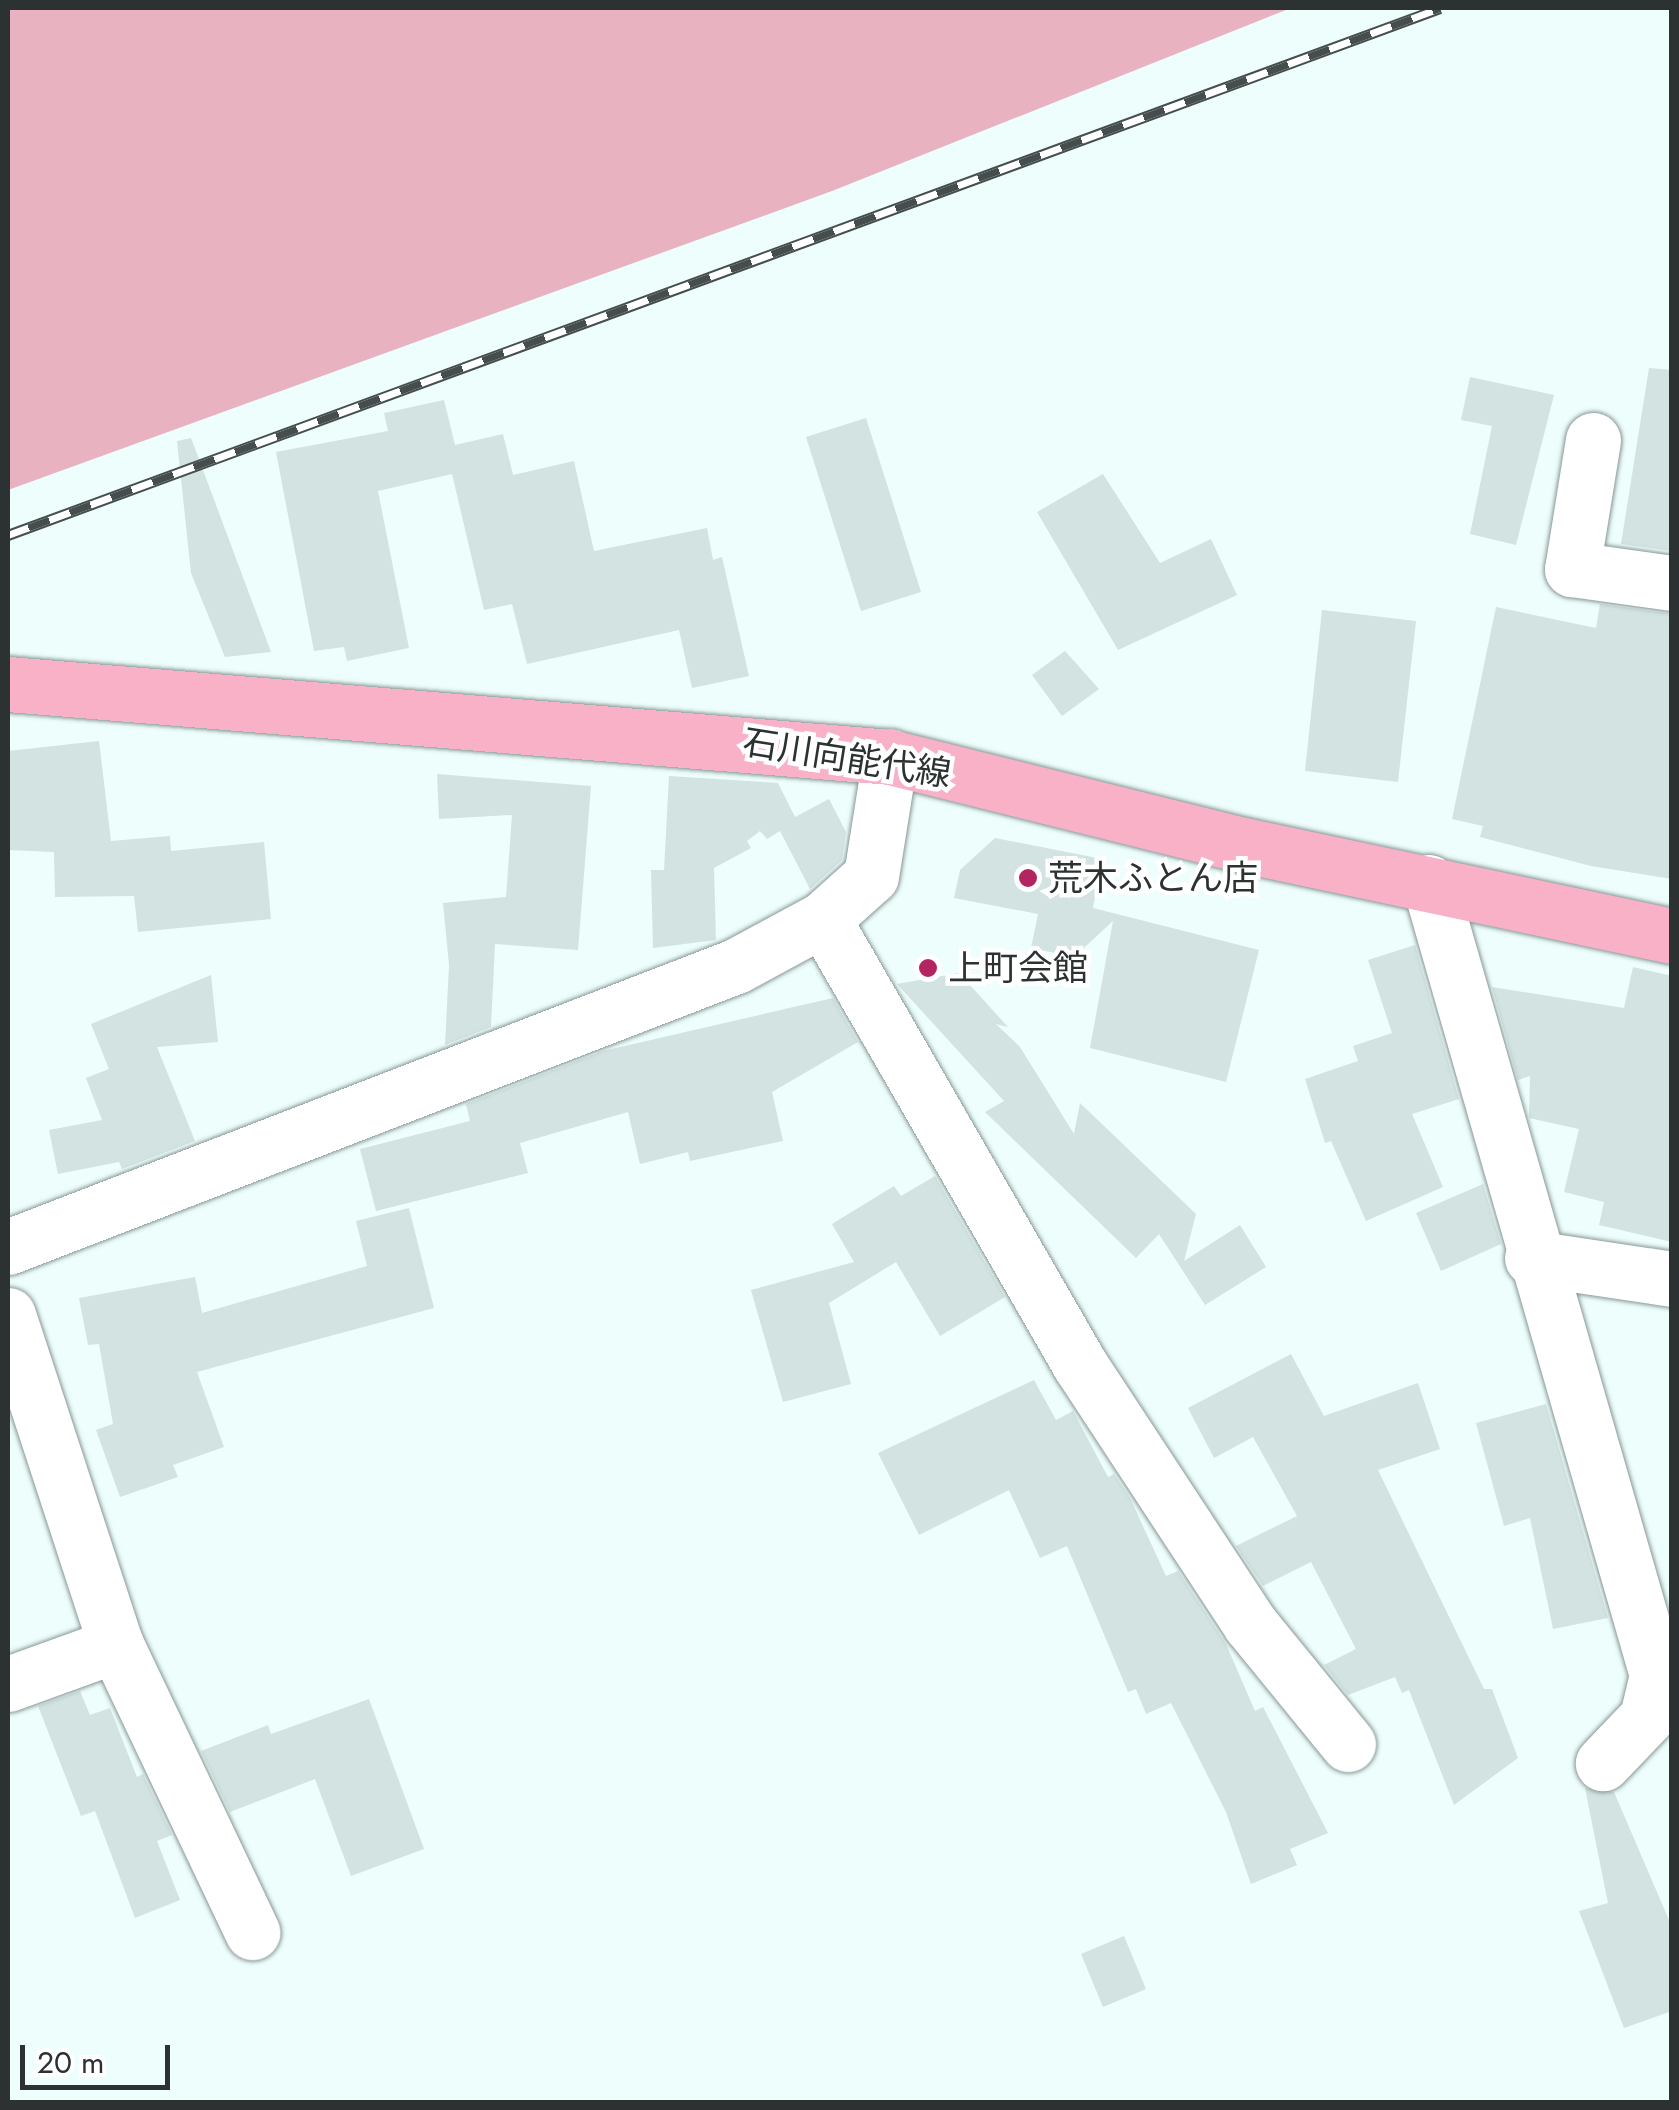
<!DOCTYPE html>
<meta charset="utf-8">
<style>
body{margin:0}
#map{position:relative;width:1679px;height:2110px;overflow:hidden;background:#edfefc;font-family:Jost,"Noto Sans JP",sans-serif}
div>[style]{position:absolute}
.forest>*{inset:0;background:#e8b2c0}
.building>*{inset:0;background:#d2e3e1}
.roads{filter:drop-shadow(0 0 2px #879795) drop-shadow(0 0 2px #879795)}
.minor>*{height:55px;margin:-27.5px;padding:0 27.5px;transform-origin:27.5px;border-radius:27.5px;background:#fff}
.major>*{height:55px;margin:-27.5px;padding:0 27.5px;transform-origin:27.5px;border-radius:27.5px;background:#f8b1c7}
.rail>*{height:11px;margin-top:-5.5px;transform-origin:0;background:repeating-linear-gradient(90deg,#fff 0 22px,#454e4d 0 44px);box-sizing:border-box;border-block:2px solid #454e4d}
.dots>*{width:28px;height:28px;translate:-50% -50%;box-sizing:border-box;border:5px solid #fff;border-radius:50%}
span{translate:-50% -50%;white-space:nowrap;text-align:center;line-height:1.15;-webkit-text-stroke:9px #fff;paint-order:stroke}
.street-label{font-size:35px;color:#2b3231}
.poi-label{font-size:35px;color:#2b3231}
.left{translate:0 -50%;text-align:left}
.frame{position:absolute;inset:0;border:10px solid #2b3231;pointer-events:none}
.scale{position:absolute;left:20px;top:2045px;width:150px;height:45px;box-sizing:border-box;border:5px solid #2b3231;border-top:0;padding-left:12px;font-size:30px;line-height:35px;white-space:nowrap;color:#2b3231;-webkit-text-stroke:8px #fff;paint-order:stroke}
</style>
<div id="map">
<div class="forest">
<i style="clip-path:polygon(8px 8px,1291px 8px,832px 191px,8px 490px)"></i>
</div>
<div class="building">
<i style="clip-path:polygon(1649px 368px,1672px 370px,1672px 551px,1621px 544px)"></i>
<i style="clip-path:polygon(1470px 377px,1554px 395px,1516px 545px,1470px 534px,1492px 426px,1461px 420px)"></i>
<i style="clip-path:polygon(444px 400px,455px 445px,503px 434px,513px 475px,574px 461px,594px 551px,707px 528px,713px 560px,722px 557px,749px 676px,692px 688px,679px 630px,527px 664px,512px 604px,484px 610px,452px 474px,378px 491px,409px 648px,347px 661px,344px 647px,314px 651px,276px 452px,388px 431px,384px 413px)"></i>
<i style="clip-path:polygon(866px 418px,921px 592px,861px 611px,806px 437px)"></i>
<i style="clip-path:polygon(191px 438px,271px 652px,225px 657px,191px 573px,177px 441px)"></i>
<i style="clip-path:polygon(1103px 474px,1160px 563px,1211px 539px,1237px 595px,1118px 650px,1037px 512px)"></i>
<i style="clip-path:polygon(1600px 604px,1672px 614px,1672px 879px,1591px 866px,1480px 837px,1483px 826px,1452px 819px,1496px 607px,1596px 628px)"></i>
<i style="clip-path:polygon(1322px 610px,1416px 621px,1398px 782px,1305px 771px)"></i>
<i style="clip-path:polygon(1065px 651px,1099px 689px,1062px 716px,1032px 675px)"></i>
<i style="clip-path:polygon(99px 741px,111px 841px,170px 836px,171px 851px,264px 842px,271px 919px,138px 932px,134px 896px,55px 897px,54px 852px,8px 850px,8px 751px)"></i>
<i style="clip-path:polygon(437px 774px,591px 786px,578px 950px,495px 944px,491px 1027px,445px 1045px,449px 965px,443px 903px,506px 897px,512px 815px,439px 819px)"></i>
<i style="clip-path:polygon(669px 776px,778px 783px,795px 817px,829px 799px,846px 832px,842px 860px,810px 889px,780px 831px,767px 839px,760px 831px,747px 841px,751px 848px,714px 868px,716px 940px,653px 948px,651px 870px,664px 870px)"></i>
<i style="clip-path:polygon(995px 838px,1102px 859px,1093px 908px,1259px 950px,1226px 1082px,1090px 1048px,1113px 921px,1074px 957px,1031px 948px,1038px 914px,954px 898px,960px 870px)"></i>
<i style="clip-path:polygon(1415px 945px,1459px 1099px,1412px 1114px,1443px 1187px,1366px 1221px,1331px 1141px,1325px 1143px,1305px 1079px,1358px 1061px,1353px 1046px,1392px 1033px,1368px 960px)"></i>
<i style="clip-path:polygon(1633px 967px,1672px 976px,1672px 1242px,1599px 1225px,1604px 1202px,1564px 1192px,1579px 1129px,1529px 1118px,1530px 1076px,1518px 1080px,1492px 987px,1624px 1008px)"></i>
<i style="clip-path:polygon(959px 973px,1008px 1027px,996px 1024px,1020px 1047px,1074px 1134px,1080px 1103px,1196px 1214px,1184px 1261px,1240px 1225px,1266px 1267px,1205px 1305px,1159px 1234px,1136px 1258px,985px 1112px,1004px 1101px,897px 984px)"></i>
<i style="clip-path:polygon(211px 975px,218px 1042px,157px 1047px,195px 1141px,122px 1169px,119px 1162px,58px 1174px,49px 1130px,102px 1120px,86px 1078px,109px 1069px,91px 1024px)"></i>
<i style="clip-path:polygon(833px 998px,858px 1042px,772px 1092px,783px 1141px,690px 1161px,688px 1152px,640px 1164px,628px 1112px,520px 1143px,528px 1173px,376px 1211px,360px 1149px,470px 1121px,466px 1104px,603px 1051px)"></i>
<i style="clip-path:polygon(935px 1176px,1005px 1297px,940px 1336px,896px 1262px,829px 1303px,851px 1384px,783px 1402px,751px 1290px,854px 1262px,832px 1224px,894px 1186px,901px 1196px)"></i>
<i style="clip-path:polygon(1483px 1184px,1501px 1244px,1441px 1271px,1416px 1213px)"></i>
<i style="clip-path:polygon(409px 1208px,434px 1308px,197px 1372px,224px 1447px,173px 1465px,178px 1477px,120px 1497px,96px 1430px,113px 1424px,99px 1344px,88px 1345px,79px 1298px,195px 1277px,202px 1313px,367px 1266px,356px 1221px)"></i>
<i style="clip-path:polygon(1291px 1354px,1324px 1416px,1418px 1383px,1440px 1449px,1378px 1470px,1484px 1689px,1492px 1689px,1518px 1758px,1454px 1805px,1409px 1690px,1402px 1693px,1395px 1677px,1348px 1695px,1324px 1665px,1356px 1649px,1311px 1562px,1263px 1586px,1236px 1546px,1297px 1516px,1253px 1437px,1214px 1458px,1188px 1408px)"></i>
<i style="clip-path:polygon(1034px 1380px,1056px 1420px,1073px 1411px,1108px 1477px,1114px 1474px,1130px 1498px,1166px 1576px,1178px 1571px,1226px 1644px,1255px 1711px,1263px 1707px,1328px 1833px,1290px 1849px,1297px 1865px,1251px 1884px,1226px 1812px,1171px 1703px,1146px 1714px,1136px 1689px,1128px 1692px,1067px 1546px,1040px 1558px,1009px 1490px,919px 1535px,878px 1453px)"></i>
<i style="clip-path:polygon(1546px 1404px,1608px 1618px,1553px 1629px,1530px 1518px,1504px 1526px,1476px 1423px)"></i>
<i style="clip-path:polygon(80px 1691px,90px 1715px,110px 1708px,137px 1777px,143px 1774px,172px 1835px,157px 1841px,180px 1900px,135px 1918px,95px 1811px,81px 1816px,38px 1706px)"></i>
<i style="clip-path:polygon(369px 1699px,424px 1849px,351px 1876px,315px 1779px,230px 1812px,201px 1751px,268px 1725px,271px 1734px)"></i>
<i style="clip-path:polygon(1585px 1788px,1614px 1792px,1672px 1927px,1672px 2011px,1624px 2028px,1579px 1911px,1608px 1903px)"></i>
<i style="clip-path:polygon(1124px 1936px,1146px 1989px,1103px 2007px,1081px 1954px)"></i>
</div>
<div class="roads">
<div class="minor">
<i style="left:1593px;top:440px;width:131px;rotate:99.2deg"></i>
<i style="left:1572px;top:569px;width:101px;rotate:8deg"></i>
<i style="left:1429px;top:882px;width:825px;rotate:73.96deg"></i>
<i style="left:1657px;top:1675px;width:43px;rotate:103.4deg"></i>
<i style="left:1647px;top:1717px;width:64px;rotate:133.7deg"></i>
<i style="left:823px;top:919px;width:515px;rotate:60.05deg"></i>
<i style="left:1080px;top:1365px;width:310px;rotate:56.7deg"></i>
<i style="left:1250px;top:1624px;width:155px;rotate:50.8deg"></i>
<i style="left:8px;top:1247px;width:780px;rotate:-21.11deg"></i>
<i style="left:736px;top:966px;width:99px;rotate:-28.4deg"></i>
<i style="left:823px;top:919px;width:64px;rotate:-41.9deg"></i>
<i style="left:871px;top:876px;width:121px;rotate:-80.9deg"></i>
<i style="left:1532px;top:1258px;width:142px;rotate:8.5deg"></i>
<i style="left:8px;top:1315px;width:347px;rotate:71.9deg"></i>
<i style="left:116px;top:1645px;width:318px;rotate:64.6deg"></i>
<i style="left:8px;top:1684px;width:115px;rotate:-19.9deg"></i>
</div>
<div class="major">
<i style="left:8px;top:684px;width:885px;rotate:4.73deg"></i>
<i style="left:890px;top:757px;width:365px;rotate:14deg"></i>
<i style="left:1244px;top:845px;width:438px;rotate:12deg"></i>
</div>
</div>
<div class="rail">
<i style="left:8px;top:535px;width:1526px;rotate:-20.2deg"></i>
</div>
<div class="dots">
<i style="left:1028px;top:878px;background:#b2255f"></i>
<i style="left:928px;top:968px;background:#b2255f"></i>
</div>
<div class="street-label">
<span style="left:847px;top:758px;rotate:9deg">石川向能代線</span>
</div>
<div class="poi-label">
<span class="left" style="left:1048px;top:878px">荒木ふとん店</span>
<span class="left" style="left:948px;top:968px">上町会館</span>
</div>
<div class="frame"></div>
<div class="scale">20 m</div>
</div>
